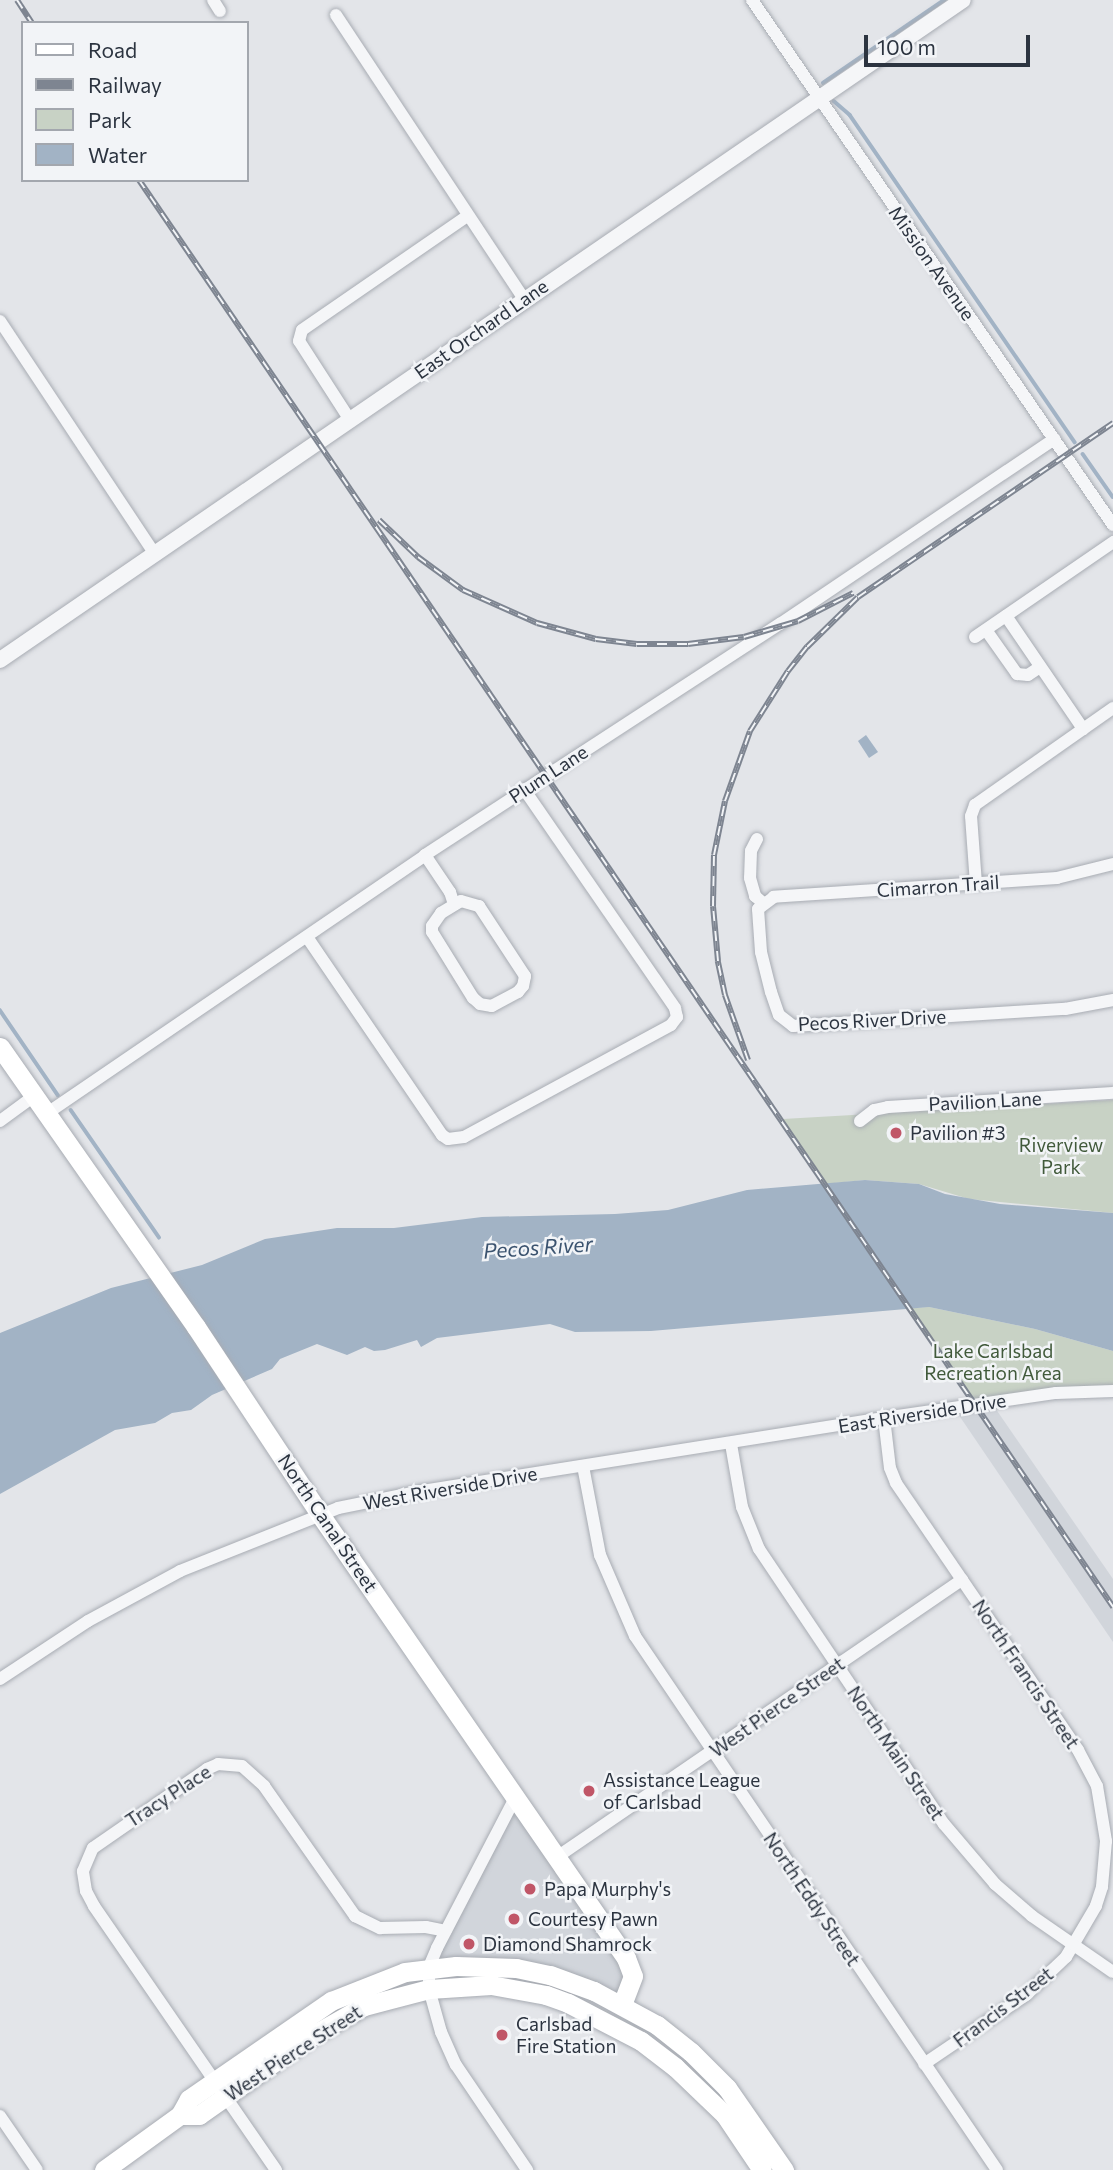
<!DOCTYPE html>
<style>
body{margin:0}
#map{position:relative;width:1113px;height:2170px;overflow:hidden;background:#e3e5e9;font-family:Commissioner,sans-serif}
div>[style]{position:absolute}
.built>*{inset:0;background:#d1d5db}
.green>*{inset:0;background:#c8d2c5}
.water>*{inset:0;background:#a2b3c5}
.stream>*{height:3.5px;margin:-1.75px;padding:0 1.75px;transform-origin:1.75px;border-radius:1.75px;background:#a2b3c5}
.roads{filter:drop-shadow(0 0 2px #a8acb3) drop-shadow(0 0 2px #a8acb3)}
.minor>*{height:12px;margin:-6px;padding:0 6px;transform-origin:6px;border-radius:6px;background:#f5f6f8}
.tertiary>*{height:16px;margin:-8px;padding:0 8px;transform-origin:8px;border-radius:8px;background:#f5f6f8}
.primary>*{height:19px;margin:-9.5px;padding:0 9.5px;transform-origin:9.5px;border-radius:9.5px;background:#fff}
.trunk>*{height:19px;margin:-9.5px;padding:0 9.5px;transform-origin:9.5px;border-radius:9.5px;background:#fff}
.rail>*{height:6px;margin-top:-3px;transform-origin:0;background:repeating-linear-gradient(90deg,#f2f4f7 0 10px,#7e8591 0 20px);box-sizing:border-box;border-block:2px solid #7e8591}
.dots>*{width:19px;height:19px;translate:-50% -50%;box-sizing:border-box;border:4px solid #f2f4f7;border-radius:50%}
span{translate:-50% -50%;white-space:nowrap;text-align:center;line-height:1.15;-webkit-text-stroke:5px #f2f4f7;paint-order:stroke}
.street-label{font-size:19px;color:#2c3440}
.poi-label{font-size:19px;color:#2c3440}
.left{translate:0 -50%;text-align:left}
.park-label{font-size:19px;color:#415a3b}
.water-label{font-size:21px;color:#3b536f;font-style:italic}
.legend{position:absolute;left:21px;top:21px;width:228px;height:161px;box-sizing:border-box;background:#f2f4f7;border:2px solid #a3a7ae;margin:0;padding:9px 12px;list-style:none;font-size:21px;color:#2c3440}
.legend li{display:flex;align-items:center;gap:14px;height:35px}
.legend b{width:35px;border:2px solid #a3a7ae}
.scale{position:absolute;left:864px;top:35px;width:166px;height:32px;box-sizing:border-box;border:4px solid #2c3440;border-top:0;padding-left:9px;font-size:21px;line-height:24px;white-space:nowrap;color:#2c3440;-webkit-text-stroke:5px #f2f4f7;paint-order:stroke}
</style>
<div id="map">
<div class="built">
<i style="clip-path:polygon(991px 1402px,1113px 1579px,1113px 1642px,954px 1408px)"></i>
<i style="clip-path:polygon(515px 1798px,626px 1958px,622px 2004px,487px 1966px,433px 1957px)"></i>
</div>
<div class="green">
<i style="clip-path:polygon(1113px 1100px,1113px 1213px,969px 1199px,919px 1184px,865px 1180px,824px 1184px,783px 1119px)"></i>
<i style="clip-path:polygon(929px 1307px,1035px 1329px,1113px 1351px,1113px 1391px,975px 1405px,907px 1308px)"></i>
</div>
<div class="water">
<i style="clip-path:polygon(866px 735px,878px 752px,869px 758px,858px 741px)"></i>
<i style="clip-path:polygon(865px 1180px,919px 1184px,945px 1194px,1000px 1204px,1113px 1213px,1113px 1351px,1035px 1329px,929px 1307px,651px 1331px,575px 1332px,550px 1324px,437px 1338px,421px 1347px,417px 1340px,385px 1350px,374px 1351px,365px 1347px,347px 1355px,317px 1344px,280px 1359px,272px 1369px,212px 1395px,191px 1410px,172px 1413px,155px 1423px,115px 1430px,0 1494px,0 1333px,111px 1288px,202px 1265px,265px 1239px,337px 1228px,394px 1228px,482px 1217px,615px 1214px,668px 1210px,747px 1190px)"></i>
</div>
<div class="stream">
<i style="left:823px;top:83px;width:147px;rotate:-34.4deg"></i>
<i style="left:834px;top:101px;width:21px;rotate:41deg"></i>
<i style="left:850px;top:115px;width:397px;rotate:55.5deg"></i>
<i style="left:1083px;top:454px;width:52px;rotate:55.1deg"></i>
<i style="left:0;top:1010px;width:103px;rotate:55.7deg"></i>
<i style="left:71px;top:1110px;width:155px;rotate:55.3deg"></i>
</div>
<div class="roads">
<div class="minor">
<i style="left:213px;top:0;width:13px;rotate:58deg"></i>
<i style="left:752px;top:0;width:637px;rotate:55.49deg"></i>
<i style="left:336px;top:15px;width:341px;rotate:56.5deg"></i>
<i style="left:0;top:321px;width:280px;rotate:56.4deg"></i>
<i style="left:350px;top:420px;width:94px;rotate:-122.8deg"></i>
<i style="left:299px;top:341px;width:11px;rotate:-75deg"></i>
<i style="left:302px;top:330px;width:201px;rotate:-34.6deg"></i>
<i style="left:1006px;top:616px;width:137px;rotate:55.7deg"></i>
<i style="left:986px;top:630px;width:54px;rotate:54.8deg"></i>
<i style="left:1017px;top:674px;width:11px;rotate:5deg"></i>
<i style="left:1028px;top:675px;width:14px;rotate:-34deg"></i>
<i style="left:975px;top:637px;width:168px;rotate:-34.5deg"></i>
<i style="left:757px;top:839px;width:13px;rotate:117deg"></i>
<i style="left:751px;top:851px;width:27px;rotate:92deg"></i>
<i style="left:750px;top:878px;width:19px;rotate:74deg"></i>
<i style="left:755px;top:896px;width:11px;rotate:41deg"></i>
<i style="left:425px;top:855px;width:45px;rotate:56deg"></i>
<i style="left:450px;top:892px;width:13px;rotate:72deg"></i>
<i style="left:1113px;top:864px;width:58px;rotate:166deg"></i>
<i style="left:1057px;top:878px;width:284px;rotate:176.2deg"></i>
<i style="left:774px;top:897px;width:20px;rotate:143deg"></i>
<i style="left:758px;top:909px;width:43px;rotate:86deg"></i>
<i style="left:761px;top:952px;width:41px;rotate:76deg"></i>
<i style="left:771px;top:992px;width:24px;rotate:71deg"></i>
<i style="left:779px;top:1015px;width:18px;rotate:38deg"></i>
<i style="left:793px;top:1026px;width:273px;rotate:-3.6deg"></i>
<i style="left:1065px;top:1009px;width:49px;rotate:-10.6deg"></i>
<i style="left:976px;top:884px;width:68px;rotate:-94.2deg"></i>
<i style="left:971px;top:816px;width:12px;rotate:-70deg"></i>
<i style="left:975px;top:805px;width:169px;rotate:-35.1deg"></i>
<i style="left:461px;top:901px;width:19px;rotate:16deg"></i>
<i style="left:479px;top:906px;width:84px;rotate:56.7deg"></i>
<i style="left:525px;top:976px;width:10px;rotate:101deg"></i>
<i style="left:523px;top:986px;width:8px;rotate:130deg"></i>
<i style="left:518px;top:992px;width:30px;rotate:152deg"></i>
<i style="left:492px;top:1006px;width:12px;rotate:-171deg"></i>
<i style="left:480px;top:1004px;width:9px;rotate:-139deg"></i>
<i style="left:473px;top:998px;width:78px;rotate:-121.8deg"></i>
<i style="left:432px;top:932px;width:6px;rotate:-90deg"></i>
<i style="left:432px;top:926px;width:16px;rotate:-55deg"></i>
<i style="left:441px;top:913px;width:23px;rotate:-31deg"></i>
<i style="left:307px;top:937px;width:240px;rotate:55.7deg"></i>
<i style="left:442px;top:1135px;width:7px;rotate:34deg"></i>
<i style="left:448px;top:1139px;width:16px;rotate:-7deg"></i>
<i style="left:464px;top:1137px;width:235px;rotate:-28.4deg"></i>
<i style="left:671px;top:1025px;width:10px;rotate:-53deg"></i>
<i style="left:677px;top:1017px;width:9px;rotate:-103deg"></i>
<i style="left:675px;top:1008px;width:266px;rotate:-124.6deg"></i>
<i style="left:46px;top:1114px;width:459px;rotate:-34.3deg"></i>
<i style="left:425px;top:855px;width:424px;rotate:-33.1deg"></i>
<i style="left:780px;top:624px;width:331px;rotate:-34deg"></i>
<i style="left:0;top:1121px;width:42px;rotate:-36.3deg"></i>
<i style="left:860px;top:1121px;width:18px;rotate:-38deg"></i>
<i style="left:874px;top:1110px;width:14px;rotate:-12deg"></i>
<i style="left:888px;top:1107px;width:225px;rotate:-3.6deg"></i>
<i style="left:884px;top:1418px;width:50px;rotate:83.2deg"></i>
<i style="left:890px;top:1468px;width:16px;rotate:68deg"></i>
<i style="left:896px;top:1483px;width:323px;rotate:55.7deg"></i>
<i style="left:1078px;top:1750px;width:41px;rotate:62.2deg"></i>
<i style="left:1097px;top:1786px;width:56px;rotate:80.7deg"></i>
<i style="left:1106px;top:1841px;width:46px;rotate:95deg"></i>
<i style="left:1102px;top:1887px;width:20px;rotate:108deg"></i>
<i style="left:1096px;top:1906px;width:59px;rotate:120.5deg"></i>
<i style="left:1066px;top:1957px;width:55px;rotate:136.5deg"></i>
<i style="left:1026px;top:1995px;width:123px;rotate:145.9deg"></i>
<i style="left:731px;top:1444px;width:64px;rotate:80.1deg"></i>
<i style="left:742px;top:1507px;width:45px;rotate:68deg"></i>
<i style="left:759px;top:1549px;width:331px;rotate:56.1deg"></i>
<i style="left:944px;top:1824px;width:79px;rotate:49.6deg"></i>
<i style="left:995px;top:1884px;width:49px;rotate:40.9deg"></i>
<i style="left:1032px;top:1916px;width:98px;rotate:34.7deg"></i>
<i style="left:583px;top:1466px;width:91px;rotate:79.2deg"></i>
<i style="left:600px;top:1555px;width:88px;rotate:66.6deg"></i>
<i style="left:635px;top:1636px;width:645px;rotate:55.87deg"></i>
<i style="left:0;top:1679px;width:105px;rotate:-33.4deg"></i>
<i style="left:88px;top:1621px;width:105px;rotate:-28.5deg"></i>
<i style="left:180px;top:1571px;width:170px;rotate:-21.7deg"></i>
<i style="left:338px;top:1508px;width:86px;rotate:-11.4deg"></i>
<i style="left:422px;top:1491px;width:468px;rotate:-9deg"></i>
<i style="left:884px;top:1418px;width:174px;rotate:-8.3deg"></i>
<i style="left:1056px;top:1393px;width:57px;rotate:-2deg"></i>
<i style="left:515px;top:1798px;width:169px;rotate:117.5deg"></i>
<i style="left:437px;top:1948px;width:21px;rotate:113deg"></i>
<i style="left:429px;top:1967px;width:22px;rotate:90deg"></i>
<i style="left:429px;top:1989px;width:45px;rotate:74.4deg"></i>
<i style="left:441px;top:2032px;width:36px;rotate:66deg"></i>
<i style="left:456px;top:2065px;width:127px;rotate:55.9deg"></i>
<i style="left:557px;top:1857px;width:491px;rotate:-34.4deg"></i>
<i style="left:0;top:2116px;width:65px;rotate:55.6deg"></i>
<i style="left:276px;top:2170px;width:321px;rotate:-124.6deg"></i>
<i style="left:94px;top:1906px;width:17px;rotate:-118deg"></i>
<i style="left:86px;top:1891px;width:20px;rotate:-99deg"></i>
<i style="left:83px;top:1871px;width:25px;rotate:-67deg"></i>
<i style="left:93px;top:1848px;width:139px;rotate:-34.7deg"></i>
<i style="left:207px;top:1769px;width:12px;rotate:-24deg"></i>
<i style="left:218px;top:1764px;width:24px;rotate:5deg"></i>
<i style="left:242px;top:1766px;width:30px;rotate:42deg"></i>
<i style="left:264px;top:1786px;width:159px;rotate:55deg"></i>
<i style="left:355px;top:1916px;width:28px;rotate:26deg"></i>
<i style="left:380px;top:1928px;width:46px;rotate:-1.2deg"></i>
<i style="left:426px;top:1927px;width:20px;rotate:11deg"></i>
</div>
<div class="tertiary">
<i style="left:0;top:660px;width:1167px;rotate:-34.43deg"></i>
</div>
<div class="primary">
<i style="left:0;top:1047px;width:342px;rotate:55deg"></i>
<i style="left:196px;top:1327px;width:223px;rotate:56.5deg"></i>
<i style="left:319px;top:1513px;width:541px;rotate:55.4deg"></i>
<i style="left:626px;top:1958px;width:19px;rotate:69deg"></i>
<i style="left:633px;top:1976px;width:30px;rotate:111deg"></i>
</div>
<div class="trunk">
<i style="left:180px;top:2115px;width:19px"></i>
<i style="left:199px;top:2115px;width:139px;rotate:-35.1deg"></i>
<i style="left:313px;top:2035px;width:59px;rotate:-29.6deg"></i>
<i style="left:364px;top:2006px;width:67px;rotate:-14.7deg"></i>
<i style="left:429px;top:1989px;width:62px;rotate:-3.7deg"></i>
<i style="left:491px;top:1985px;width:56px;rotate:10.3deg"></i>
<i style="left:546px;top:1995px;width:23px;rotate:20deg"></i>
<i style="left:568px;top:2003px;width:82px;rotate:27.5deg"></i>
<i style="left:641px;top:2041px;width:43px;rotate:37.4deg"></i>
<i style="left:675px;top:2067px;width:69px;rotate:43.8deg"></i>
<i style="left:725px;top:2115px;width:66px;rotate:56.1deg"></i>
<i style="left:104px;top:2170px;width:94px;rotate:-35.9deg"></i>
<i style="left:180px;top:2115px;width:18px;rotate:-61deg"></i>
<i style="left:189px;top:2099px;width:173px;rotate:-34.6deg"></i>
<i style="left:331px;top:2001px;width:79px;rotate:-21.4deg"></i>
<i style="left:405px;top:1972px;width:51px;rotate:-6.7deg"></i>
<i style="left:456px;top:1966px;width:60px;rotate:1.9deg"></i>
<i style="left:516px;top:1968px;width:35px;rotate:12deg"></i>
<i style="left:550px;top:1975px;width:47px;rotate:20deg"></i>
<i style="left:594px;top:1991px;width:72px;rotate:28.4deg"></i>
<i style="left:657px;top:2025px;width:43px;rotate:38.5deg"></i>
<i style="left:691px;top:2052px;width:51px;rotate:45deg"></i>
<i style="left:727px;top:2088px;width:100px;rotate:55.2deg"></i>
</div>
</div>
<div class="rail">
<i style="left:17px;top:0;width:27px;rotate:57deg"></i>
<i style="left:139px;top:180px;width:1728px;rotate:55.68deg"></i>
<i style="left:379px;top:520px;width:54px;rotate:43.5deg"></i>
<i style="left:418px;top:557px;width:56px;rotate:36.3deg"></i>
<i style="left:463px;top:590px;width:81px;rotate:24deg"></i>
<i style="left:537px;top:623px;width:61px;rotate:15.2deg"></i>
<i style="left:596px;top:639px;width:41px;rotate:7deg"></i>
<i style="left:637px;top:644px;width:51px"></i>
<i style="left:688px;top:644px;width:56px;rotate:-7.1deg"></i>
<i style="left:744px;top:637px;width:56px;rotate:-16.5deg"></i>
<i style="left:798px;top:621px;width:62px;rotate:-27deg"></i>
<i style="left:748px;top:1060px;width:69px;rotate:-109.5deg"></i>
<i style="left:725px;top:995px;width:35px;rotate:-102deg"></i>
<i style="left:718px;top:961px;width:55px;rotate:-95.2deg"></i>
<i style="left:713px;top:906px;width:51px;rotate:-88.9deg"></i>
<i style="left:714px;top:855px;width:55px;rotate:-78.5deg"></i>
<i style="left:725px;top:801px;width:74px;rotate:-70.3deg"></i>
<i style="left:750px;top:731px;width:71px;rotate:-57.7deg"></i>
<i style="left:788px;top:671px;width:31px;rotate:-52deg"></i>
<i style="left:807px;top:647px;width:71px;rotate:-44.4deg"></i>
<i style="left:858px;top:597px;width:309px;rotate:-34.3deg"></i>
</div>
<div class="dots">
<i style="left:896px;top:1133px;background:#c05667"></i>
<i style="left:589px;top:1791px;background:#c05667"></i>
<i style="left:530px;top:1889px;background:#c05667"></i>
<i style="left:514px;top:1919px;background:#c05667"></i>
<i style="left:469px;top:1944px;background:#c05667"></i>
<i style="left:502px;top:2035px;background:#c05667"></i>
</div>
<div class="street-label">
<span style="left:932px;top:263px;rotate:55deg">Mission Avenue</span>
<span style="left:481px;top:329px;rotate:-35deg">East Orchard Lane</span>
<span style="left:548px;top:774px;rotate:-33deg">Plum Lane</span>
<span style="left:938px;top:886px;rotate:-4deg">Cimarron Trail</span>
<span style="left:872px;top:1020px;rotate:-3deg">Pecos River Drive</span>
<span style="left:985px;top:1101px;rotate:-3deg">Pavilion Lane</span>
<span style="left:922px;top:1413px;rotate:-9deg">East Riverside Drive</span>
<span style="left:450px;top:1488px;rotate:-10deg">West Riverside Drive</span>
<span style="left:328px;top:1523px;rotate:56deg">North Canal Street</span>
<span style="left:1026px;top:1674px;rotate:56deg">North Francis Street</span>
<span style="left:777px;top:1707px;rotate:-35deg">West Pierce Street</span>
<span style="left:896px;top:1753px;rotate:56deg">North Main Street</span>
<span style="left:168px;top:1796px;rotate:-33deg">Tracy Place</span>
<span style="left:812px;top:1899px;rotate:56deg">North Eddy Street</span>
<span style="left:1003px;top:2007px;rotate:-37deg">Francis Street</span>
<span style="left:293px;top:2053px;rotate:-33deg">West Pierce Street</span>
</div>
<div class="poi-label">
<span class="left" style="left:910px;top:1133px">Pavilion #3</span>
<span class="left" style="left:603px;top:1791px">Assistance League<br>of Carlsbad</span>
<span class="left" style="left:544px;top:1889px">Papa Murphy's</span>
<span class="left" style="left:528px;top:1919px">Courtesy Pawn</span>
<span class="left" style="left:483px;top:1944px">Diamond Shamrock</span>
<span class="left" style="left:516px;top:2035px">Carlsbad<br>Fire Station</span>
</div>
<div class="park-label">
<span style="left:1061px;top:1156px">Riverview<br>Park</span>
<span style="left:993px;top:1362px">Lake Carlsbad<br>Recreation Area</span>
</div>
<div class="water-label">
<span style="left:538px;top:1247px;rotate:-4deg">Pecos River</span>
</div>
<ul class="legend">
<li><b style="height:9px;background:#fff"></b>Road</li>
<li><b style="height:9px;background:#7e8591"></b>Railway</li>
<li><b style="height:19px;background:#c8d2c5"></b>Park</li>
<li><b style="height:19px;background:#a2b3c5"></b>Water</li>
</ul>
<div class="scale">100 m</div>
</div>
